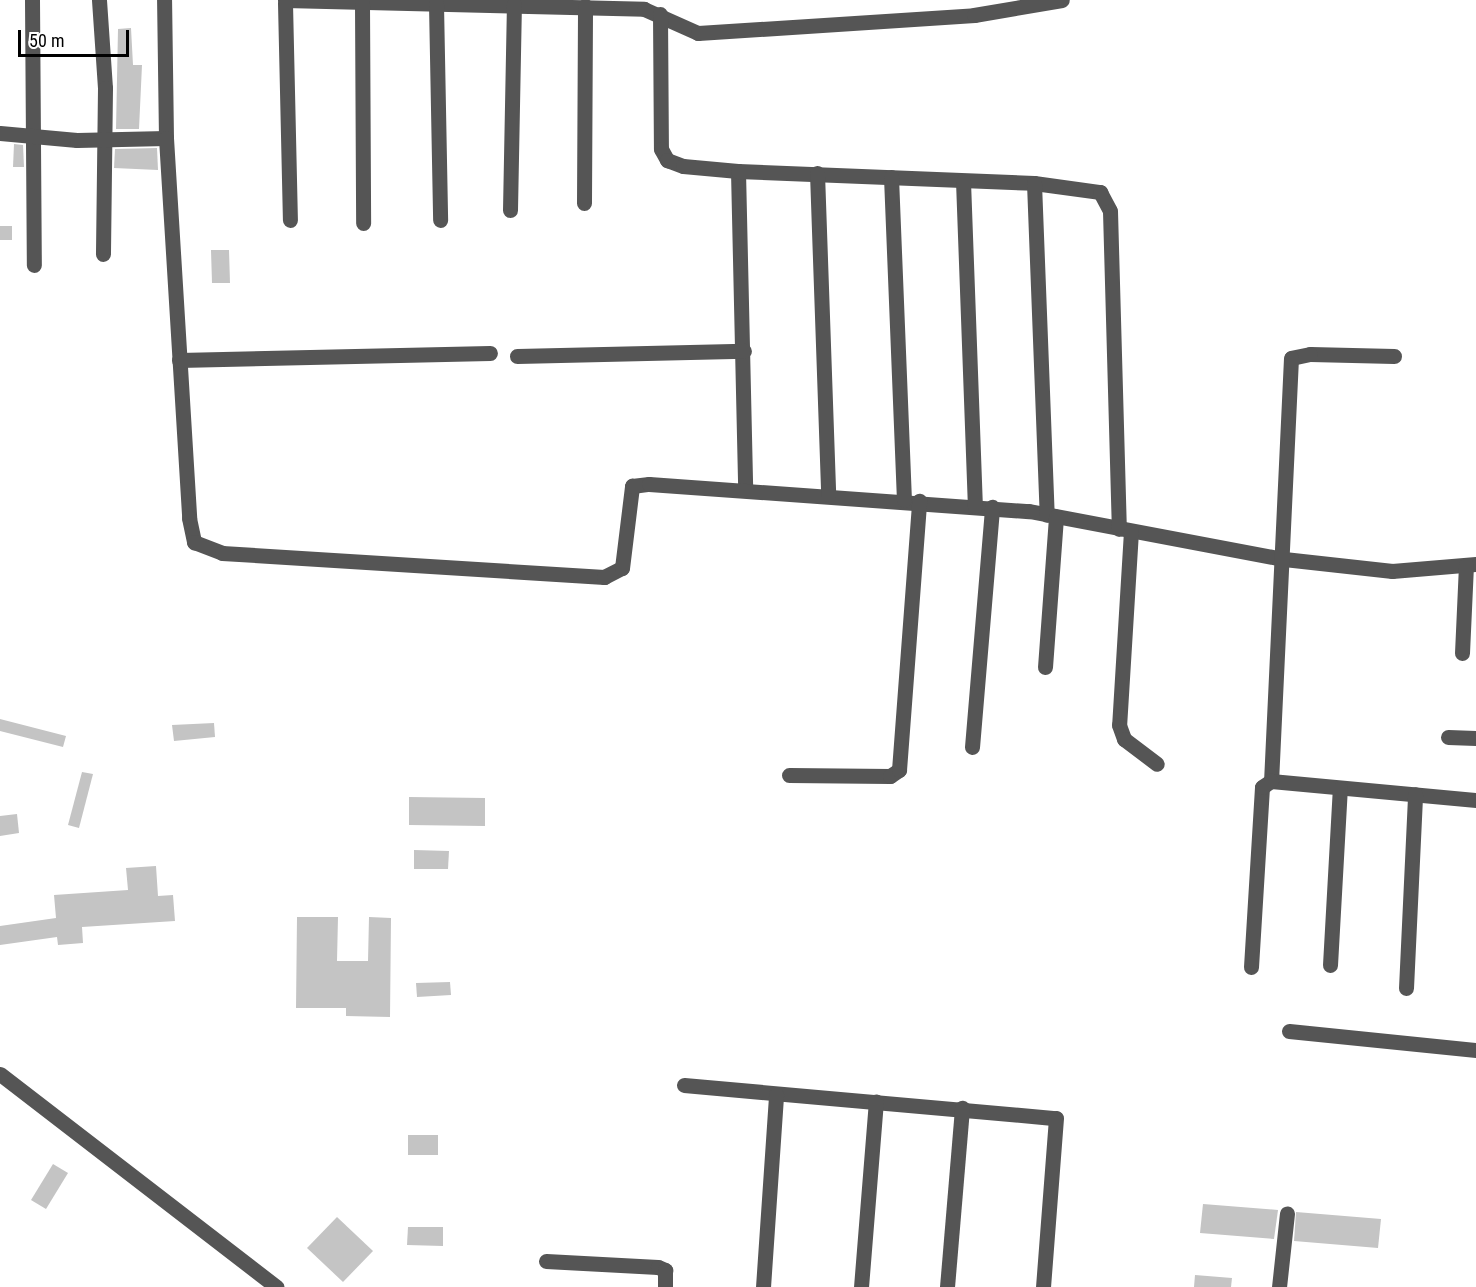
<!DOCTYPE html>
<style>
body{margin:0}
#map{position:relative;width:1476px;height:1287px;overflow:hidden;background:#fff;font-family:"Roboto Condensed",sans-serif}
div>[style]{position:absolute}
.building>*{inset:0;background:#c4c4c4}
.minor>*{height:15px;margin:-7.5px;padding:0 7.5px;transform-origin:7.5px;border-radius:7.5px;background:#555}
span{translate:-50% -50%;white-space:nowrap;text-align:center;line-height:1.15;-webkit-text-stroke:5px #fff;paint-order:stroke}
.scale{position:absolute;left:18px;top:30px;width:111px;height:27px;box-sizing:border-box;border:3px solid #000;border-top:0;padding-left:8px;font-size:18px;line-height:21px;white-space:nowrap;color:#000;-webkit-text-stroke:4px #fff;paint-order:stroke}
</style>
<div id="map">
<div class="building">
<i style="clip-path:polygon(131px 28px,133px 65px,142px 65px,139px 129px,116px 129px,118px 29px)"></i>
<i style="clip-path:polygon(14px 144px,23px 145px,24px 167px,13px 167px)"></i>
<i style="clip-path:polygon(157px 148px,158px 170px,114px 168px,115px 149px)"></i>
<i style="clip-path:polygon(0 226px,12px 226px,12px 240px,0 240px)"></i>
<i style="clip-path:polygon(211px 250px,229px 250px,230px 283px,212px 283px)"></i>
<i style="clip-path:polygon(0 719px,66px 736px,63px 747px,0 731px)"></i>
<i style="clip-path:polygon(214px 723px,215px 737px,174px 741px,172px 725px)"></i>
<i style="clip-path:polygon(82px 772px,93px 774px,79px 828px,68px 825px)"></i>
<i style="clip-path:polygon(409px 797px,485px 798px,485px 826px,409px 825px)"></i>
<i style="clip-path:polygon(17px 814px,19px 833px,0 836px,0 816px)"></i>
<i style="clip-path:polygon(414px 850px,449px 851px,448px 869px,414px 869px)"></i>
<i style="clip-path:polygon(156px 866px,158px 896px,173px 895px,175px 921px,82px 927px,83px 943px,58px 945px,57px 937px,0 945px,0 926px,56px 918px,54px 895px,128px 890px,126px 868px)"></i>
<i style="clip-path:polygon(297px 917px,338px 917px,337px 961px,368px 961px,369px 917px,391px 918px,390px 1017px,346px 1016px,346px 1008px,296px 1008px)"></i>
<i style="clip-path:polygon(450px 982px,451px 995px,417px 997px,416px 983px)"></i>
<i style="clip-path:polygon(408px 1135px,438px 1135px,438px 1155px,408px 1155px)"></i>
<i style="clip-path:polygon(53px 1164px,68px 1173px,46px 1209px,31px 1200px)"></i>
<i style="clip-path:polygon(1203px 1204px,1278px 1210px,1274px 1239px,1200px 1233px)"></i>
<i style="clip-path:polygon(1296px 1212px,1381px 1219px,1378px 1248px,1294px 1241px)"></i>
<i style="clip-path:polygon(337px 1217px,373px 1251px,343px 1282px,307px 1248px)"></i>
<i style="clip-path:polygon(408px 1227px,443px 1227px,443px 1246px,407px 1245px)"></i>
<i style="clip-path:polygon(1195px 1275px,1232px 1278px,1231px 1287px,1194px 1287px)"></i>
</div>
<div class="minor">
<i style="left:32px;top:0;width:265px;rotate:89.6deg"></i>
<i style="left:99px;top:0;width:88px;rotate:86.1deg"></i>
<i style="left:105px;top:88px;width:166px;rotate:90.7deg"></i>
<i style="left:285px;top:0;width:359px;rotate:1.4deg"></i>
<i style="left:644px;top:9px;width:59px;rotate:24deg"></i>
<i style="left:698px;top:33px;width:277px;rotate:-3.7deg"></i>
<i style="left:974px;top:15px;width:89px;rotate:-9.7deg"></i>
<i style="left:285px;top:3px;width:217px;rotate:88.7deg"></i>
<i style="left:362px;top:4px;width:219px;rotate:89.7deg"></i>
<i style="left:436px;top:4px;width:216px;rotate:88.9deg"></i>
<i style="left:660px;top:14px;width:135px;rotate:89.6deg"></i>
<i style="left:661px;top:149px;width:13px;rotate:61deg"></i>
<i style="left:667px;top:160px;width:17px;rotate:21deg"></i>
<i style="left:683px;top:166px;width:55px;rotate:5.2deg"></i>
<i style="left:738px;top:171px;width:317px;rotate:88.7deg"></i>
<i style="left:0;top:133px;width:77px;rotate:5.2deg"></i>
<i style="left:77px;top:140px;width:89px;rotate:-1.3deg"></i>
<i style="left:166px;top:138px;width:138px;rotate:-90.8deg"></i>
<i style="left:166px;top:138px;width:381px;rotate:86.5deg"></i>
<i style="left:189px;top:518px;width:25px;rotate:78deg"></i>
<i style="left:194px;top:542px;width:30px;rotate:21deg"></i>
<i style="left:222px;top:553px;width:383px;rotate:3.6deg"></i>
<i style="left:604px;top:577px;width:20px;rotate:-27deg"></i>
<i style="left:622px;top:568px;width:83px;rotate:-83deg"></i>
<i style="left:632px;top:486px;width:17px;rotate:-7deg"></i>
<i style="left:649px;top:484px;width:381px;rotate:4.1deg"></i>
<i style="left:1029px;top:511px;width:259px;rotate:10.7deg"></i>
<i style="left:1284px;top:559px;width:109px;rotate:6.3deg"></i>
<i style="left:1392px;top:571px;width:84px;rotate:-4.8deg"></i>
<i style="left:738px;top:171px;width:296px;rotate:2.3deg"></i>
<i style="left:1034px;top:183px;width:67px;rotate:7.8deg"></i>
<i style="left:1100px;top:192px;width:21px;rotate:62deg"></i>
<i style="left:1110px;top:211px;width:318px;rotate:88.4deg"></i>
<i style="left:817px;top:173px;width:321px;rotate:88deg"></i>
<i style="left:891px;top:177px;width:323px;rotate:87.7deg"></i>
<i style="left:963px;top:181px;width:325px;rotate:87.9deg"></i>
<i style="left:1034px;top:183px;width:332px;rotate:87.8deg"></i>
<i style="left:584px;top:203px;width:197px;rotate:-89.7deg"></i>
<i style="left:510px;top:210px;width:206px;rotate:-88.9deg"></i>
<i style="left:517px;top:356px;width:227px;rotate:-1.3deg"></i>
<i style="left:1394px;top:356px;width:84px;rotate:-178.6deg"></i>
<i style="left:1310px;top:354px;width:19px;rotate:168deg"></i>
<i style="left:1291px;top:358px;width:423px;rotate:92.7deg"></i>
<i style="left:1271px;top:781px;width:206px;rotate:5.3deg"></i>
<i style="left:179px;top:360px;width:311px;rotate:-1.3deg"></i>
<i style="left:1131px;top:531px;width:194px;rotate:93.5deg"></i>
<i style="left:1119px;top:725px;width:15px;rotate:70deg"></i>
<i style="left:1124px;top:739px;width:41px;rotate:37.1deg"></i>
<i style="left:1462px;top:653px;width:88px;rotate:-87.4deg"></i>
<i style="left:1045px;top:667px;width:151px;rotate:-85.8deg"></i>
<i style="left:1448px;top:737px;width:28px;rotate:2deg"></i>
<i style="left:972px;top:747px;width:241px;rotate:-85.2deg"></i>
<i style="left:789px;top:775px;width:101px;rotate:0.6deg"></i>
<i style="left:890px;top:776px;width:11px;rotate:-34deg"></i>
<i style="left:899px;top:770px;width:270px;rotate:-85.7deg"></i>
<i style="left:1330px;top:965px;width:177px;rotate:-86.8deg"></i>
<i style="left:1251px;top:967px;width:180px;rotate:-86.5deg"></i>
<i style="left:1262px;top:787px;width:11px;rotate:-34deg"></i>
<i style="left:1406px;top:988px;width:194px;rotate:-87.3deg"></i>
<i style="left:1289px;top:1031px;width:188px;rotate:5.8deg"></i>
<i style="left:0;top:1074px;width:349px;rotate:37.6deg"></i>
<i style="left:684px;top:1085px;width:373px;rotate:5.1deg"></i>
<i style="left:1056px;top:1118px;width:169px;rotate:94.4deg"></i>
<i style="left:546px;top:1261px;width:112px;rotate:3.1deg"></i>
<i style="left:658px;top:1267px;width:8px;rotate:23deg"></i>
<i style="left:665px;top:1270px;width:17px;rotate:90deg"></i>
<i style="left:763px;top:1287px;width:193px;rotate:-86.1deg"></i>
<i style="left:861px;top:1287px;width:186px;rotate:-85.4deg"></i>
<i style="left:947px;top:1287px;width:180px;rotate:-85.2deg"></i>
<i style="left:1279px;top:1287px;width:74px;rotate:-83.8deg"></i>
</div>
<div class="scale">50 m</div>
</div>
